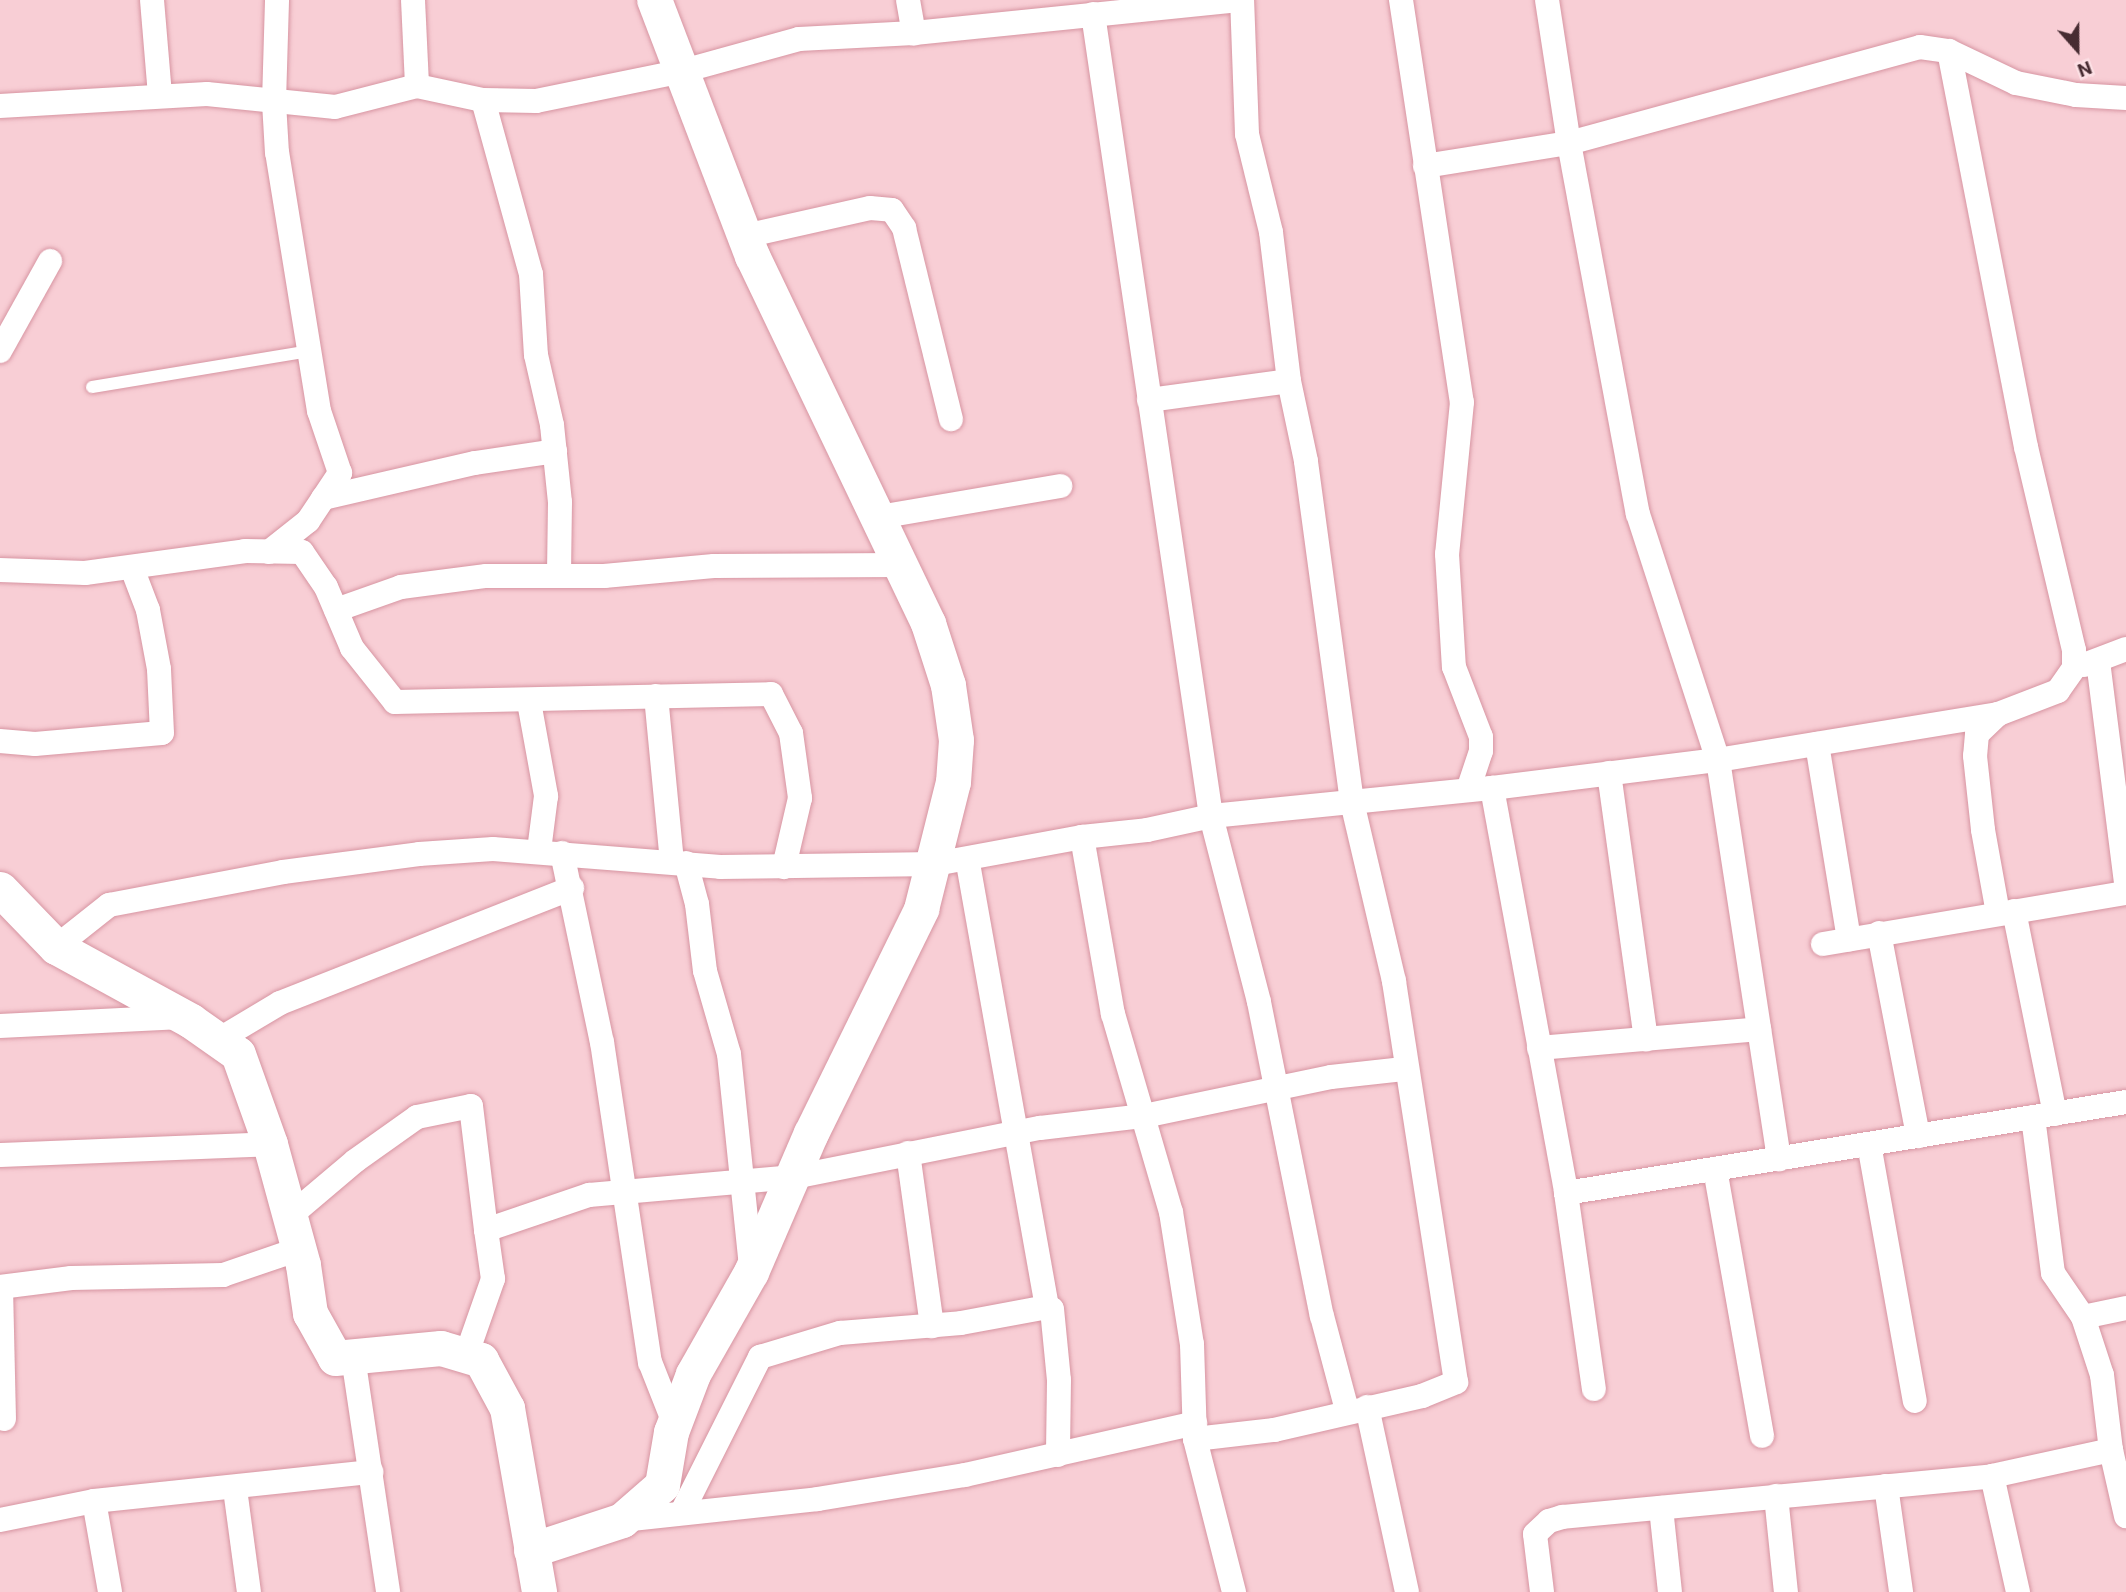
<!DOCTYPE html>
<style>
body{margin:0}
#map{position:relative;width:2126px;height:1592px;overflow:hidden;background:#f8ced5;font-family:Roboto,sans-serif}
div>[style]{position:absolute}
.roads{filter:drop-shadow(0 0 2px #d795a2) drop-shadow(0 0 2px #d795a2)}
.lane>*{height:12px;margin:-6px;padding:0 6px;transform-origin:6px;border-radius:6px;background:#fff}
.street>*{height:24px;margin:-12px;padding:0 12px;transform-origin:12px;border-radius:12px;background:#fff}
.secondary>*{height:35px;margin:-17.5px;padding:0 17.5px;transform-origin:17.5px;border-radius:17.5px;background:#fff}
span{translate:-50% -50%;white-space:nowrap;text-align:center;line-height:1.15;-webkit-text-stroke:5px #fcdfe4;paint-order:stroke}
.north{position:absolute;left:2042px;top:14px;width:70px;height:70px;-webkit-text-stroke:5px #fcdfe4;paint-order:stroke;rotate:159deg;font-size:19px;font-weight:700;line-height:28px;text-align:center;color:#472c32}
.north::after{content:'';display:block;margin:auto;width:24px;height:32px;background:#472c32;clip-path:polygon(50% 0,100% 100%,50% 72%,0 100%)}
</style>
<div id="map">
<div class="roads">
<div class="lane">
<i style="left:92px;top:387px;width:220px;rotate:-9.4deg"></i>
</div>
<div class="street">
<i style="left:152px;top:0;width:96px;rotate:85.2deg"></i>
<i style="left:413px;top:0;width:86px;rotate:87.3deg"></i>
<i style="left:908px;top:0;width:34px;rotate:80deg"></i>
<i style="left:1401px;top:0;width:407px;rotate:81.4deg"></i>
<i style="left:1462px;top:402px;width:153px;rotate:95.6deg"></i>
<i style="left:1447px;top:554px;width:113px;rotate:86.5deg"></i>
<i style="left:1454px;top:667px;width:75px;rotate:68.9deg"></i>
<i style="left:1481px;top:737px;width:14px;rotate:90deg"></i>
<i style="left:1481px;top:751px;width:41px;rotate:108.4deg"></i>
<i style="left:1547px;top:0;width:145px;rotate:81.3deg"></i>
<i style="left:1569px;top:143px;width:377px;rotate:79.5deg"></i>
<i style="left:1638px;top:514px;width:259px;rotate:72deg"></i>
<i style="left:1718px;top:760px;width:404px;rotate:81.3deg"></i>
<i style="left:1093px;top:14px;width:811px;rotate:81.63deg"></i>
<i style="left:1211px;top:816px;width:192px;rotate:75.5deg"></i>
<i style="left:1259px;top:1002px;width:320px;rotate:78.7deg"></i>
<i style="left:1322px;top:1316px;width:97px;rotate:75.1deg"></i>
<i style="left:1949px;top:51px;width:403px;rotate:79deg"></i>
<i style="left:2026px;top:447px;width:209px;rotate:76.7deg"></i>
<i style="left:2074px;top:650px;width:18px;rotate:90deg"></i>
<i style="left:2074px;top:668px;width:28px;rotate:125deg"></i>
<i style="left:2058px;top:691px;width:64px;rotate:159deg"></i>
<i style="left:1998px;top:714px;width:29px;rotate:136deg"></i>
<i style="left:1977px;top:734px;width:22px;rotate:95deg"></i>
<i style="left:1975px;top:756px;width:74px;rotate:83.8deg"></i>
<i style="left:1983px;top:830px;width:84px;rotate:79.8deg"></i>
<i style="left:483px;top:100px;width:180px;rotate:74.6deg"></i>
<i style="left:531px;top:274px;width:81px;rotate:86.5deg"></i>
<i style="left:536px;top:355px;width:72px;rotate:77.1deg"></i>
<i style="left:552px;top:425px;width:77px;rotate:84.1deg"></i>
<i style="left:560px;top:502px;width:74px;rotate:90.8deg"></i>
<i style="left:0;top:106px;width:207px;rotate:-3.3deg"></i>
<i style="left:207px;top:94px;width:129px;rotate:5.8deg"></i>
<i style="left:335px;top:107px;width:85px;rotate:-14.4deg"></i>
<i style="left:417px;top:86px;width:67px;rotate:12deg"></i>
<i style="left:483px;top:100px;width:53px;rotate:1.1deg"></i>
<i style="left:536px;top:101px;width:150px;rotate:-11.5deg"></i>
<i style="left:683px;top:71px;width:120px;rotate:-15.4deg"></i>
<i style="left:799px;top:39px;width:115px;rotate:-3deg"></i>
<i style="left:914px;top:33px;width:327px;rotate:-5.8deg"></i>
<i style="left:1425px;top:166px;width:146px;rotate:-9.1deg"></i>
<i style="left:1569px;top:143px;width:364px;rotate:-15.3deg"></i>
<i style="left:1920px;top:47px;width:29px;rotate:8deg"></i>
<i style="left:1949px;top:51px;width:74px;rotate:25.5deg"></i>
<i style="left:2016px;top:83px;width:61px;rotate:11.3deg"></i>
<i style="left:2076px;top:95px;width:50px;rotate:3.4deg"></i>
<i style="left:745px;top:236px;width:128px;rotate:-12.6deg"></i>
<i style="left:870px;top:208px;width:22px;rotate:5deg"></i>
<i style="left:892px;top:210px;width:22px;rotate:56deg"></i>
<i style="left:904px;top:228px;width:197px;rotate:76.2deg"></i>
<i style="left:0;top:351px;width:103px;rotate:-60.9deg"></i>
<i style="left:1149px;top:400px;width:141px;rotate:-7.7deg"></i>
<i style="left:323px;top:498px;width:156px;rotate:-13deg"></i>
<i style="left:475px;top:463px;width:81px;rotate:-8.5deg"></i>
<i style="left:879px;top:517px;width:184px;rotate:-9.7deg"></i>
<i style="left:269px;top:552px;width:50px;rotate:-38.5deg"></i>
<i style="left:308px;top:521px;width:58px;rotate:-56.3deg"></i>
<i style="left:340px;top:473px;width:65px;rotate:-108.7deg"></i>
<i style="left:319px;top:411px;width:261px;rotate:-99.2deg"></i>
<i style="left:277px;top:153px;width:51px;rotate:-93.4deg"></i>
<i style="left:274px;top:102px;width:102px;rotate:-88.3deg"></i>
<i style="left:0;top:570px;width:85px;rotate:2deg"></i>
<i style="left:85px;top:573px;width:162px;rotate:-7.8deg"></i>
<i style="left:245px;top:551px;width:57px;rotate:1deg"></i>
<i style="left:302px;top:552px;width:42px;rotate:55.6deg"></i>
<i style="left:326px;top:587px;width:66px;rotate:66.9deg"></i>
<i style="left:352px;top:648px;width:69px;rotate:51.5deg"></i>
<i style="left:395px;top:702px;width:376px;rotate:-1.2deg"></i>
<i style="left:771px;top:694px;width:44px;rotate:62.9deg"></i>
<i style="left:791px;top:733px;width:66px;rotate:82.1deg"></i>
<i style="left:800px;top:798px;width:71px;rotate:103.1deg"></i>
<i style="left:336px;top:610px;width:69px;rotate:-19.5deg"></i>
<i style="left:401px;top:587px;width:86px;rotate:-7.4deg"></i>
<i style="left:486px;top:576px;width:118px"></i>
<i style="left:604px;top:576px;width:110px;rotate:-5.2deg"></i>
<i style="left:714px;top:566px;width:188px;rotate:-0.3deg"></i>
<i style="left:2098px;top:661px;width:225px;rotate:82.8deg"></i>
<i style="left:2084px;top:665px;width:45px;rotate:-20.9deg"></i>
<i style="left:656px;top:696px;width:167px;rotate:84.5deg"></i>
<i style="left:529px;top:702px;width:96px;rotate:79.7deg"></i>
<i style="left:546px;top:796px;width:55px;rotate:97.3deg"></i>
<i style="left:0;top:741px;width:35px;rotate:5deg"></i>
<i style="left:35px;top:744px;width:127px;rotate:-5deg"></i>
<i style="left:162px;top:733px;width:64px;rotate:-92.7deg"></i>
<i style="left:159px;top:669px;width:60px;rotate:-100.6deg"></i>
<i style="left:148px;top:610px;width:45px;rotate:-110.9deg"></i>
<i style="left:1817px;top:744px;width:198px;rotate:80.7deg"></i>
<i style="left:1609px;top:773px;width:269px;rotate:82.1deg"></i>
<i style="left:1492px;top:788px;width:228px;rotate:-7.1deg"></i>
<i style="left:1718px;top:760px;width:284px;rotate:-9.3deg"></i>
<i style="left:1082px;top:837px;width:65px;rotate:-6.1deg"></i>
<i style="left:1147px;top:830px;width:66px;rotate:-12.3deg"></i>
<i style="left:1211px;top:816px;width:282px;rotate:-5.7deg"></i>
<i style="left:1492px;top:788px;width:412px;rotate:79.6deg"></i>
<i style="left:1566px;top:1193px;width:567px;rotate:-9.23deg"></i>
<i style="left:562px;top:853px;width:193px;rotate:78.1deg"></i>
<i style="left:602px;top:1042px;width:324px;rotate:81.5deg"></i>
<i style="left:650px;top:1362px;width:66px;rotate:68.5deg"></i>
<i style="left:686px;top:863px;width:42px;rotate:75deg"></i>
<i style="left:697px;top:904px;width:67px;rotate:83.2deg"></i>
<i style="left:705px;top:971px;width:86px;rotate:73.9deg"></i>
<i style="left:729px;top:1054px;width:215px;rotate:84.1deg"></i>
<i style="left:2014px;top:911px;width:207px;rotate:78.6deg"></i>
<i style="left:1879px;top:933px;width:207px;rotate:79.1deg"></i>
<i style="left:1823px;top:944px;width:307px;rotate:-9.6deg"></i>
<i style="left:56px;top:947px;width:68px;rotate:-38.4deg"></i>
<i style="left:109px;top:905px;width:177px;rotate:-10.7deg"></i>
<i style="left:283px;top:872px;width:137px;rotate:-7.5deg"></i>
<i style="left:419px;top:854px;width:74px;rotate:-3.9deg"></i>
<i style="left:493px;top:849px;width:228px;rotate:4.5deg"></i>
<i style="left:720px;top:867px;width:215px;rotate:-0.8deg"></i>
<i style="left:935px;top:864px;width:149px;rotate:-10.4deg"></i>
<i style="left:1082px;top:837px;width:180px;rotate:80.1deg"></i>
<i style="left:1113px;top:1014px;width:206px;rotate:73.7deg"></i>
<i style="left:1171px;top:1212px;width:134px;rotate:81deg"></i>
<i style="left:1192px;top:1344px;width:95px;rotate:88.2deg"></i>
<i style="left:1195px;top:1439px;width:158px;rotate:75.7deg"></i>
<i style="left:0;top:1026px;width:182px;rotate:-2.8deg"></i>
<i style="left:218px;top:1040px;width:72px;rotate:-30.8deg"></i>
<i style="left:280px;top:1003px;width:314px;rotate:-21.5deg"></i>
<i style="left:1539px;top:1048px;width:221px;rotate:-4.9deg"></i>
<i style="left:2033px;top:1117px;width:157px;rotate:82.7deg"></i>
<i style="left:2053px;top:1273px;width:53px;rotate:55.7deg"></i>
<i style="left:2083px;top:1317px;width:61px;rotate:71.9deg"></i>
<i style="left:2102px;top:1375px;width:76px;rotate:83.2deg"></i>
<i style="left:2111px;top:1450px;width:68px;rotate:77.2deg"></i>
<i style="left:1869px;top:1144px;width:261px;rotate:79.9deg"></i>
<i style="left:908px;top:1153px;width:175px;rotate:82.1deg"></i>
<i style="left:0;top:1155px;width:270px;rotate:-2.3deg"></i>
<i style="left:1715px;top:1169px;width:271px;rotate:80deg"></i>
<i style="left:1566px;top:1193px;width:198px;rotate:81.9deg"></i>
<i style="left:290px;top:1216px;width:85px;rotate:-40.2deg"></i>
<i style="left:355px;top:1161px;width:76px;rotate:-35.4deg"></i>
<i style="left:417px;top:1117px;width:55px;rotate:-11.5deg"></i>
<i style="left:471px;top:1106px;width:125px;rotate:83.1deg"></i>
<i style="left:0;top:1287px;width:72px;rotate:-7.2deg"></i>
<i style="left:71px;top:1278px;width:152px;rotate:-1.1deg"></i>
<i style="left:223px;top:1275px;width:80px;rotate:-18.9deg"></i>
<i style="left:1px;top:1287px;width:132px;rotate:88.7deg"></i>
<i style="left:1047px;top:1307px;width:5px;rotate:22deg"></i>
<i style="left:1052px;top:1309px;width:71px;rotate:84.4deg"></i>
<i style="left:1059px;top:1380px;width:75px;rotate:90.8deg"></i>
<i style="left:2083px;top:1317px;width:44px;rotate:-11.8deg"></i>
<i style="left:466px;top:1356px;width:82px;rotate:-70.7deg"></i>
<i style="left:493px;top:1279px;width:49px;rotate:-98.1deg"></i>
<i style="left:486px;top:1230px;width:109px;rotate:-18.8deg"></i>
<i style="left:589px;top:1195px;width:206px;rotate:-5deg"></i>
<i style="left:794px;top:1177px;width:251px;rotate:-11.3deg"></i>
<i style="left:1040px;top:1128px;width:105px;rotate:-6.6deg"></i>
<i style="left:1144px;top:1116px;width:191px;rotate:-11.8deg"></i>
<i style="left:1331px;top:1077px;width:73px;rotate:-6.3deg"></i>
<i style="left:353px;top:1357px;width:238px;rotate:81.5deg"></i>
<i style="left:1367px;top:1407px;width:189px;rotate:77.8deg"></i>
<i style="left:1195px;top:1439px;width:80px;rotate:-6.5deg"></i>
<i style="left:1274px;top:1430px;width:152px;rotate:-12.9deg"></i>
<i style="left:1422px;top:1396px;width:37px;rotate:-22deg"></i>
<i style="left:1456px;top:1382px;width:406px;rotate:-98.8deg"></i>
<i style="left:1394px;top:981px;width:184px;rotate:-103.2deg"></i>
<i style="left:1352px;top:802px;width:344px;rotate:-97.7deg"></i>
<i style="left:1306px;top:461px;width:82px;rotate:-102deg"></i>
<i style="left:1289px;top:381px;width:150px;rotate:-96.9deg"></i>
<i style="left:1271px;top:232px;width:101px;rotate:-103.8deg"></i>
<i style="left:1247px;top:134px;width:134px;rotate:-92.1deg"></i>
<i style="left:1886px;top:1486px;width:107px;rotate:81.9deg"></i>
<i style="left:235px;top:1489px;width:104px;rotate:82.3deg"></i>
<i style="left:1776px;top:1496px;width:97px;rotate:84.1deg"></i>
<i style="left:94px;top:1501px;width:92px;rotate:80deg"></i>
<i style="left:1661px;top:1508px;width:84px;rotate:83.9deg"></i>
<i style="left:682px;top:1512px;width:174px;rotate:-63.3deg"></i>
<i style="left:760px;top:1357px;width:84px;rotate:-16.7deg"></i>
<i style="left:840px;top:1333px;width:121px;rotate:-4.7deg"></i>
<i style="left:961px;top:1323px;width:87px;rotate:-10.5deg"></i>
<i style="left:1047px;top:1307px;width:454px;rotate:-100.1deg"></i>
<i style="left:0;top:1520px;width:96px;rotate:-11.4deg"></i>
<i style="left:94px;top:1501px;width:279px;rotate:-6deg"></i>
<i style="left:622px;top:1520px;width:197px;rotate:-6.1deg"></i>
<i style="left:818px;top:1499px;width:149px;rotate:-9.3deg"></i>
<i style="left:965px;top:1475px;width:236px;rotate:-12.7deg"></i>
<i style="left:1542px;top:1592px;width:58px;rotate:-96.9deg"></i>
<i style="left:1535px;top:1534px;width:19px;rotate:-43deg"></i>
<i style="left:1549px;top:1521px;width:14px;rotate:-17deg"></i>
<i style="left:1562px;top:1517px;width:432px;rotate:-5.4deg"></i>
<i style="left:2018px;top:1592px;width:119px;rotate:-102.6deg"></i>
<i style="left:1992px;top:1476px;width:122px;rotate:-12.3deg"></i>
</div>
<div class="secondary">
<i style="left:0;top:889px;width:81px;rotate:46deg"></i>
<i style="left:56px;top:947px;width:154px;rotate:28.7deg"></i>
<i style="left:191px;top:1021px;width:57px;rotate:35.1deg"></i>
<i style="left:238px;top:1054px;width:96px;rotate:70.4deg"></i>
<i style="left:270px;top:1144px;width:125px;rotate:74.7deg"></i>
<i style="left:303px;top:1265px;width:49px;rotate:81.7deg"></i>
<i style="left:310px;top:1313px;width:51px;rotate:60.9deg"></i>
<i style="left:335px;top:1358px;width:106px;rotate:-5.4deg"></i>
<i style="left:441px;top:1348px;width:42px;rotate:16.7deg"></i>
<i style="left:481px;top:1360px;width:55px;rotate:61.6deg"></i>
<i style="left:507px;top:1408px;width:187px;rotate:80.1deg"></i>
<i style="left:531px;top:1550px;width:96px;rotate:-18.2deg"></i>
<i style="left:622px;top:1520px;width:53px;rotate:-41.2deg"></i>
<i style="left:662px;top:1485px;width:54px;rotate:-80.4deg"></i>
<i style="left:671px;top:1432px;width:62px;rotate:-69.2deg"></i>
<i style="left:693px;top:1374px;width:117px;rotate:-60.4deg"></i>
<i style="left:751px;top:1272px;width:151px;rotate:-66.7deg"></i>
<i style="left:811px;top:1133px;width:250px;rotate:-63.8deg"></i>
<i style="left:921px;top:909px;width:131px;rotate:-75.9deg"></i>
<i style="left:953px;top:782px;width:42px;rotate:-85.9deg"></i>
<i style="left:956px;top:740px;width:56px;rotate:-98.3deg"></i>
<i style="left:948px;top:685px;width:65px;rotate:-107.9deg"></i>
<i style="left:928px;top:623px;width:407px;rotate:-115.6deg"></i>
<i style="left:752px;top:256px;width:274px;rotate:-110.9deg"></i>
</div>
</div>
<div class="north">N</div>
</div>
